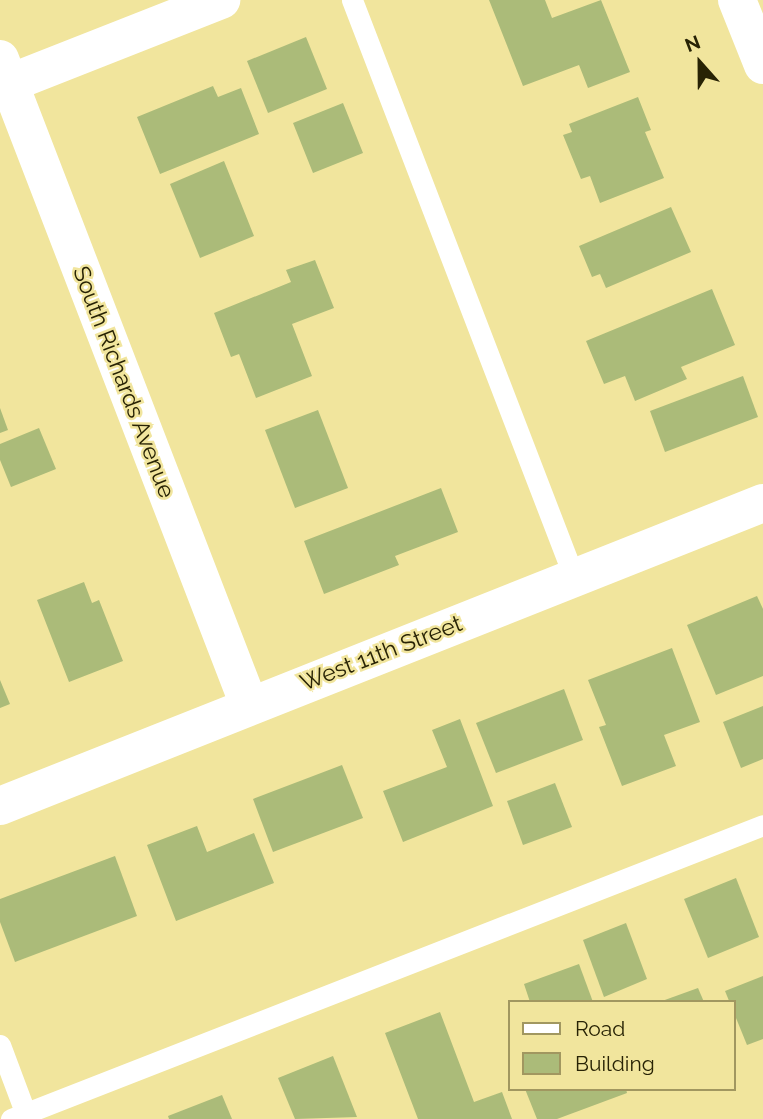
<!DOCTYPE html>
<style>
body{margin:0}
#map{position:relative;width:763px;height:1119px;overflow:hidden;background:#f1e59d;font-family:Raleway,sans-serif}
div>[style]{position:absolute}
.building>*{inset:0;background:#abbb79}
.service>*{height:21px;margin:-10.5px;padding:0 10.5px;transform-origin:10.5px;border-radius:10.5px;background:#fff}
.minor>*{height:38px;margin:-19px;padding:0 19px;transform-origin:19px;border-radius:19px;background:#fff}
span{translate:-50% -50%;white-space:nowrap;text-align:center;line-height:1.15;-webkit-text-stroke:5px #f1e59d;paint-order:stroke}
.street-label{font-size:23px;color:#282305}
.legend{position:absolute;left:508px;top:1000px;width:228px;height:91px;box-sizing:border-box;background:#f1e59d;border:2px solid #a19760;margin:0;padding:9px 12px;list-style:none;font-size:21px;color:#282305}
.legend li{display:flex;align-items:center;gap:14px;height:35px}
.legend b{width:35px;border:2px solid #a19760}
.north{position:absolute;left:665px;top:28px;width:70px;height:70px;-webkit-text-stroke:5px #f1e59d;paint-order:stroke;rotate:339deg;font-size:19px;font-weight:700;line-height:28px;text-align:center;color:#282305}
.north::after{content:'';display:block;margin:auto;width:24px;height:32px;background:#282305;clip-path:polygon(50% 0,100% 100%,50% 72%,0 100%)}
</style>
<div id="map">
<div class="building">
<i style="clip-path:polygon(489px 0,545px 0,552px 18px,601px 0,630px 72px,588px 88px,579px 65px,523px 86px)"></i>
<i style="clip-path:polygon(306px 37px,327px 89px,268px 113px,247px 61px)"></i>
<i style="clip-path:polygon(213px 86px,218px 97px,241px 88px,259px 134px,160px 174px,137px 117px)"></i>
<i style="clip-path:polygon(638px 97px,651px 130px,645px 132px,664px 178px,600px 203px,590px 176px,581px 179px,563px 135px,572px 132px,569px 124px)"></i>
<i style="clip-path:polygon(343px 103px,363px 153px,313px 173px,293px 123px)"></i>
<i style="clip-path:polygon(224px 161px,254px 236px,200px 258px,170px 184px)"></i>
<i style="clip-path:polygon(671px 207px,691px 252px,606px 288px,600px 274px,592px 277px,579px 246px)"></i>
<i style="clip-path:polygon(315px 260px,334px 308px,292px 324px,312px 376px,256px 398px,239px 354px,231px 357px,214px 313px,291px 282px,286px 270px)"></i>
<i style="clip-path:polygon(712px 289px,735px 345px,681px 367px,687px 379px,635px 401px,625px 376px,604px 384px,586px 341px)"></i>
<i style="clip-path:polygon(743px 376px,758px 417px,665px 452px,650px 411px)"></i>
<i style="clip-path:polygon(0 408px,8px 430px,0 433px)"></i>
<i style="clip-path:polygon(318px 410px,348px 488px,295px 508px,265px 430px)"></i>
<i style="clip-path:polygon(39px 428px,56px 469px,11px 487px,0 460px,0 444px)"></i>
<i style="clip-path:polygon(441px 488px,458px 532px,395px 556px,399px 565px,324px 594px,304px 541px)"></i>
<i style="clip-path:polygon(84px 582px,92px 603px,99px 600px,123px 661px,69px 682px,37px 600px)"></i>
<i style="clip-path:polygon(757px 596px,763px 609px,763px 676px,716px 695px,687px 625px)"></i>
<i style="clip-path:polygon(672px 648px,700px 722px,664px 735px,676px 766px,622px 786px,599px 727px,606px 725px,588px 680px)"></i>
<i style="clip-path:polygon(0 680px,10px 704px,0 708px)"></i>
<i style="clip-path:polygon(564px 689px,583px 740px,496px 773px,476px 723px)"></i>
<i style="clip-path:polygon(763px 706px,763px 759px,741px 768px,723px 722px)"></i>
<i style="clip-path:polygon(460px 719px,493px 806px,403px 842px,383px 791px,447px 767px,432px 730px)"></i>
<i style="clip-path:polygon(342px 765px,363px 818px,273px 852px,253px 799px)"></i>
<i style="clip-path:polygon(555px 783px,572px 827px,523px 845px,507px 801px)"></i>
<i style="clip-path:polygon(197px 826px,207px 852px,254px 833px,274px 883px,176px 921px,147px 845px)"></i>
<i style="clip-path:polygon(115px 856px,137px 916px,15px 962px,0 922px,0 899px)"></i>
<i style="clip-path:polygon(736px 878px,759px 937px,708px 958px,684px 899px)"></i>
<i style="clip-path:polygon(626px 923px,647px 979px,604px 997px,583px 940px)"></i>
<i style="clip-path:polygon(579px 964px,593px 1002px,530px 1002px,524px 984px)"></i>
<i style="clip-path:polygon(763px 976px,763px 1039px,747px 1045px,725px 991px)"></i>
<i style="clip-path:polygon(698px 988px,704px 1002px,662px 1002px,662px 1001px)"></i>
<i style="clip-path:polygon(440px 1012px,474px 1102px,502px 1092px,512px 1119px,418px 1119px,385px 1033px)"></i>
<i style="clip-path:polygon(333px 1056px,357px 1117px,295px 1119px,278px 1078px)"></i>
<i style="clip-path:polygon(525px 1089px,626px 1089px,627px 1093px,557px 1119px,537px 1119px)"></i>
<i style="clip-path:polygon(222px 1095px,232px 1119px,169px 1119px,168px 1116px)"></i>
</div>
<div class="service">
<i style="left:352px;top:0;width:618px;rotate:68.96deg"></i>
<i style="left:0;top:1045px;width:72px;rotate:69.5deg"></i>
<i style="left:11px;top:1119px;width:807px;rotate:-21.35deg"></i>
</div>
<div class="minor">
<i style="left:737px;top:0;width:70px;rotate:68.2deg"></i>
<i style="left:0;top:59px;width:692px;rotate:68.92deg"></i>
<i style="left:0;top:87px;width:238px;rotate:-21.5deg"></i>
<i style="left:0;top:806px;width:821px;rotate:-21.66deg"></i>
</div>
<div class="street-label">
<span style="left:124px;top:382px;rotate:69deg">South Richards Avenue</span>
<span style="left:381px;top:653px;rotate:-21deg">West 11th Street</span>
</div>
<ul class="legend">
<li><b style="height:9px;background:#fff"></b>Road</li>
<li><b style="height:19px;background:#abbb79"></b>Building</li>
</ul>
<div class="north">N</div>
</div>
